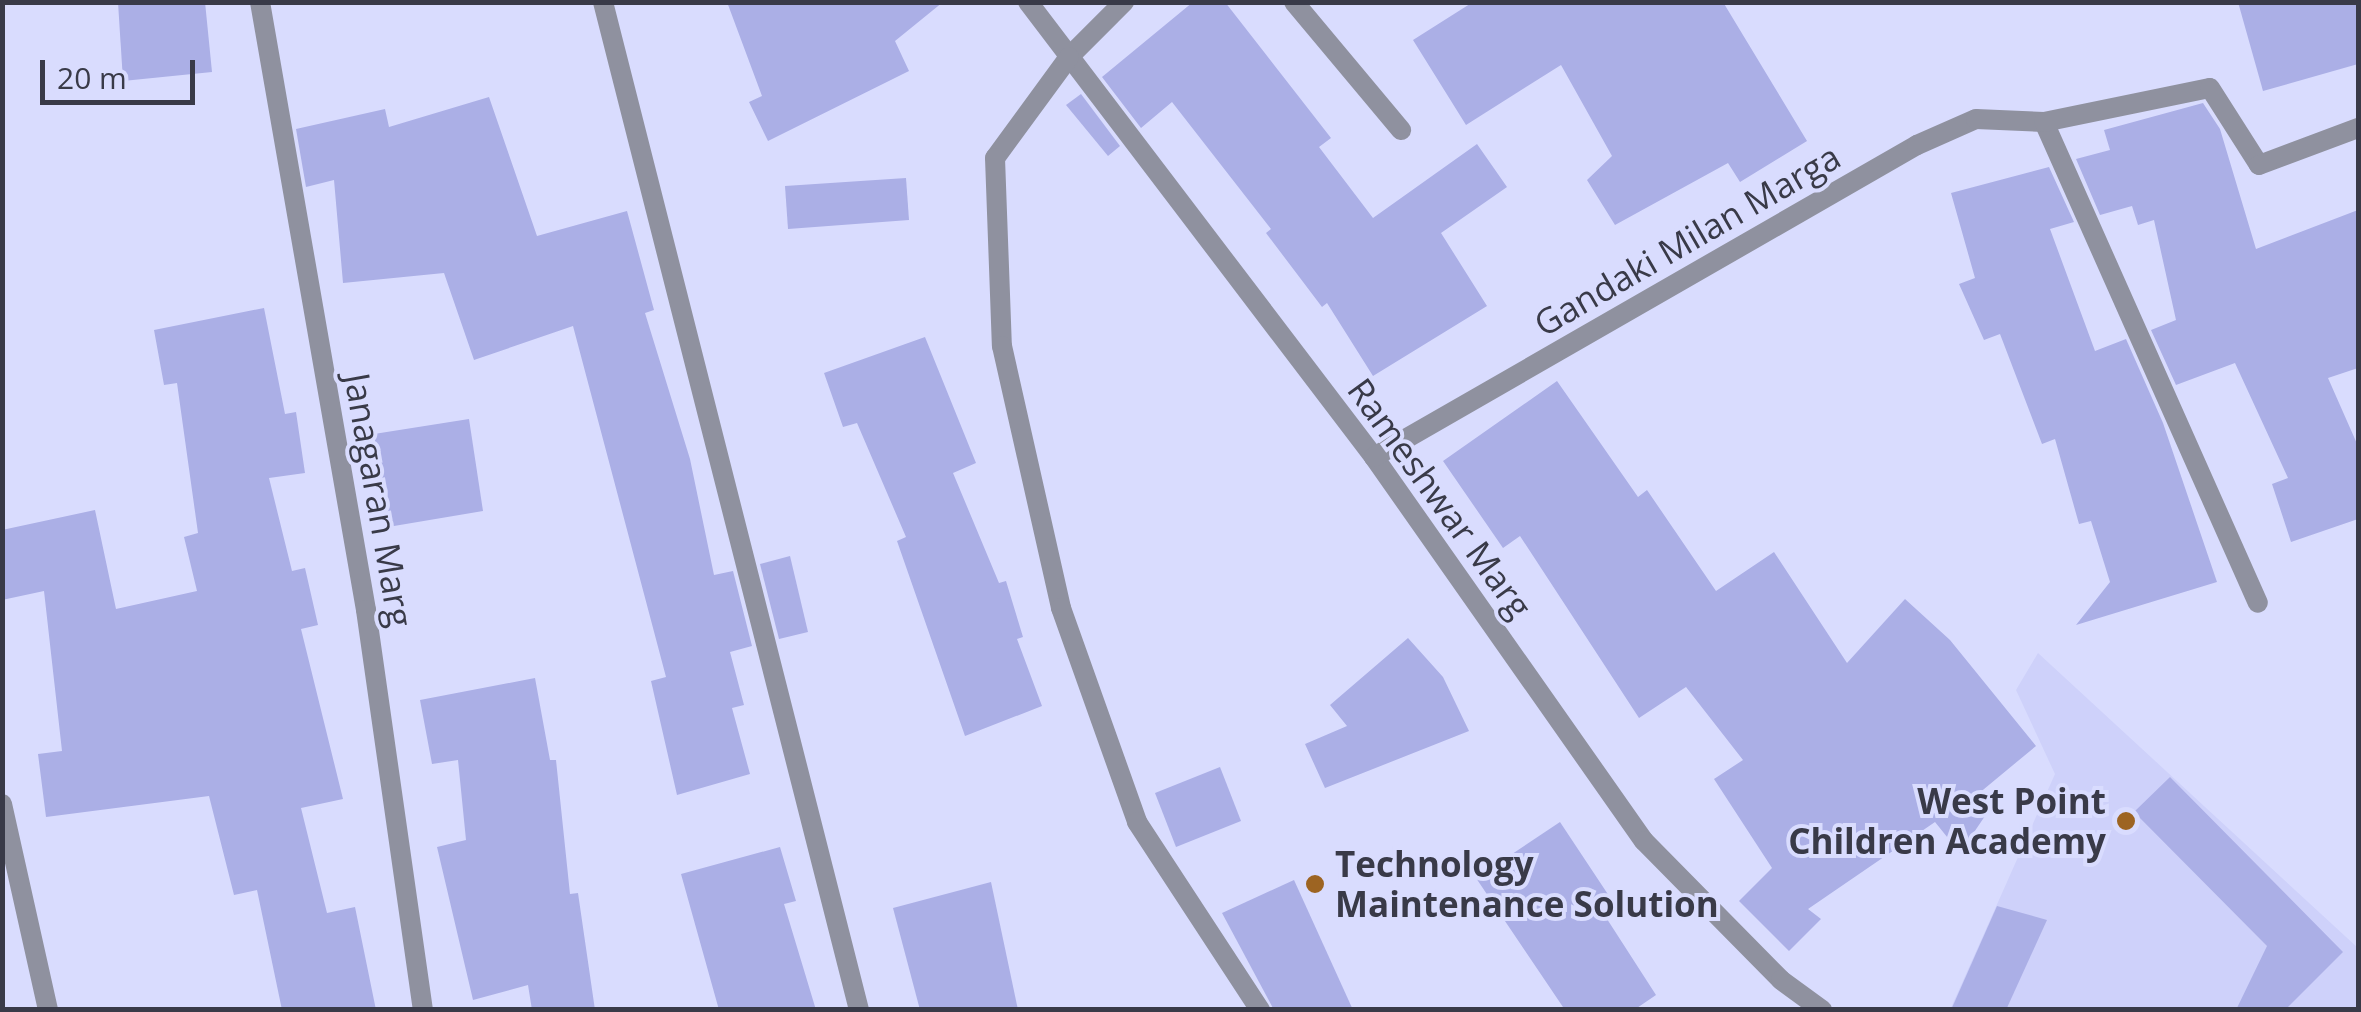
<!DOCTYPE html>
<style>
body{margin:0}
#map{position:relative;width:2361px;height:1012px;overflow:hidden;background:#d9dcfe;font-family:"Open Sans",sans-serif}
div>[style]{position:absolute}
.built>*{inset:0;background:#ced1fa}
.building>*{inset:0;background:#abafe6}
.minor>*{height:20px;margin:-10px;padding:0 10px;transform-origin:10px;border-radius:10px;background:#8f919f}
.dots>*{width:28px;height:28px;translate:-50% -50%;box-sizing:border-box;border:5px solid #d9dcfe;border-radius:50%}
span{translate:-50% -50%;white-space:nowrap;text-align:center;line-height:1.15;-webkit-text-stroke:8px #d9dcfe;paint-order:stroke}
.street-label{font-size:35px;color:#393a48}
.poi-label{font-size:35px;color:#393a48;font-weight:700}
.right{translate:-100% -50%;text-align:right}
.left{translate:0 -50%;text-align:left}
.frame{position:absolute;inset:0;border:5px solid #393a48;pointer-events:none}
.scale{position:absolute;left:40px;top:60px;width:155px;height:45px;box-sizing:border-box;border:5px solid #393a48;border-top:0;padding-left:12px;font-size:30px;line-height:35px;white-space:nowrap;color:#393a48;-webkit-text-stroke:8px #d9dcfe;paint-order:stroke}
</style>
<div id="map">
<div class="built">
<i style="clip-path:polygon(2038px 653px,2358px 948px,2358px 1009px,1950px 1010px,2055px 774px,2016px 690px)"></i>
</div>
<div class="building">
<i style="clip-path:polygon(118px 2px,205px 2px,212px 72px,123px 81px)"></i>
<i style="clip-path:polygon(727px 2px,943px 2px,895px 41px,909px 71px,768px 141px,749px 102px,762px 96px)"></i>
<i style="clip-path:polygon(1193px 2px,1225px 2px,1331px 138px,1319px 147px,1373px 218px,1477px 144px,1507px 187px,1441px 233px,1487px 306px,1373px 376px,1327px 303px,1322px 307px,1266px 233px,1271px 229px,1172px 102px,1141px 128px,1102px 77px)"></i>
<i style="clip-path:polygon(1473px 2px,1723px 2px,1807px 141px,1740px 182px,1728px 163px,1615px 225px,1587px 180px,1612px 156px,1561px 65px,1466px 125px,1413px 40px)"></i>
<i style="clip-path:polygon(2238px 2px,2358px 2px,2358px 64px,2263px 91px)"></i>
<i style="clip-path:polygon(1081px 94px,1120px 146px,1108px 156px,1066px 105px)"></i>
<i style="clip-path:polygon(489px 97px,537px 236px,627px 211px,654px 310px,645px 313px,690px 459px,714px 575px,733px 571px,752px 646px,730px 652px,744px 705px,732px 708px,750px 774px,677px 795px,651px 681px,666px 677px,573px 326px,474px 360px,444px 273px,343px 283px,334px 180px,306px 187px,296px 129px,385px 109px,389px 127px)"></i>
<i style="clip-path:polygon(2203px 103px,2220px 129px,2256px 249px,2358px 210px,2358px 368px,2328px 378px,2358px 446px,2358px 519px,2291px 542px,2272px 484px,2288px 478px,2235px 363px,2176px 385px,2151px 330px,2176px 320px,2154px 220px,2138px 225px,2132px 206px,2100px 215px,2076px 159px,2110px 150px,2104px 130px)"></i>
<i style="clip-path:polygon(2049px 167px,2074px 222px,2050px 229px,2095px 351px,2126px 339px,2163px 423px,2217px 582px,2076px 625px,2110px 582px,2091px 521px,2079px 524px,2055px 439px,2042px 444px,2000px 334px,1984px 340px,1959px 284px,1975px 278px,1951px 193px)"></i>
<i style="clip-path:polygon(906px 178px,909px 220px,788px 229px,785px 186px)"></i>
<i style="clip-path:polygon(264px 308px,285px 414px,296px 412px,305px 473px,269px 478px,292px 571px,305px 568px,318px 625px,301px 629px,343px 799px,301px 808px,327px 913px,355px 907px,376px 1010px,282px 1010px,257px 890px,234px 895px,209px 796px,46px 817px,38px 754px,62px 751px,44px 591px,2px 600px,2px 530px,95px 510px,116px 609px,197px 591px,184px 537px,198px 533px,177px 383px,164px 385px,154px 330px)"></i>
<i style="clip-path:polygon(925px 337px,976px 463px,953px 473px,999px 583px,1006px 581px,1023px 637px,1017px 639px,1042px 706px,965px 736px,897px 541px,906px 537px,857px 423px,843px 427px,824px 373px)"></i>
<i style="clip-path:polygon(1557px 381px,1638px 497px,1647px 490px,1716px 591px,1774px 552px,1847px 663px,1905px 599px,1950px 640px,2036px 746px,1972px 799px,1985px 816px,1960px 853px,1935px 822px,1808px 909px,1821px 919px,1789px 951px,1739px 901px,1772px 868px,1714px 779px,1743px 760px,1686px 687px,1639px 718px,1520px 536px,1503px 548px,1443px 461px)"></i>
<i style="clip-path:polygon(469px 419px,483px 511px,388px 527px,374px 434px)"></i>
<i style="clip-path:polygon(790px 556px,808px 632px,779px 639px,760px 564px)"></i>
<i style="clip-path:polygon(1408px 638px,1443px 677px,1469px 731px,1325px 788px,1305px 744px,1347px 726px,1330px 705px)"></i>
<i style="clip-path:polygon(535px 678px,550px 760px,556px 760px,570px 894px,578px 893px,595px 1010px,532px 1010px,528px 985px,473px 1000px,437px 847px,466px 840px,458px 760px,432px 764px,420px 700px)"></i>
<i style="clip-path:polygon(1220px 767px,1241px 821px,1176px 847px,1155px 793px)"></i>
<i style="clip-path:polygon(2170px 777px,2343px 952px,2285px 1010px,2236px 1010px,2267px 946px,2134px 812px)"></i>
<i style="clip-path:polygon(1560px 822px,1619px 911px,1607px 919px,1656px 995px,1634px 1010px,1565px 1010px,1476px 878px)"></i>
<i style="clip-path:polygon(780px 847px,796px 901px,784px 904px,816px 1010px,719px 1010px,681px 874px)"></i>
<i style="clip-path:polygon(1294px 880px,1353px 1010px,1274px 1010px,1222px 913px)"></i>
<i style="clip-path:polygon(991px 882px,1018px 1010px,920px 1010px,893px 908px)"></i>
<i style="clip-path:polygon(1997px 906px,2047px 920px,2006px 1010px,1951px 1010px)"></i>
</div>
<div class="minor">
<i style="left:260px;top:2px;width:617px;rotate:80.11deg"></i>
<i style="left:366px;top:610px;width:404px;rotate:81.9deg"></i>
<i style="left:603px;top:2px;width:1040px;rotate:75.75deg"></i>
<i style="left:1028px;top:2px;width:572px;rotate:52.75deg"></i>
<i style="left:1374px;top:457px;width:469px;rotate:54.9deg"></i>
<i style="left:1644px;top:841px;width:195px;rotate:45.4deg"></i>
<i style="left:1781px;top:980px;width:51px;rotate:36.2deg"></i>
<i style="left:1124px;top:2px;width:78px;rotate:135deg"></i>
<i style="left:1069px;top:57px;width:125px;rotate:126.2deg"></i>
<i style="left:995px;top:158px;width:188px;rotate:87.9deg"></i>
<i style="left:1002px;top:346px;width:269px;rotate:77.3deg"></i>
<i style="left:1061px;top:608px;width:227px;rotate:70.4deg"></i>
<i style="left:1137px;top:822px;width:225px;rotate:56.8deg"></i>
<i style="left:1294px;top:2px;width:167px;rotate:50.1deg"></i>
<i style="left:2044px;top:122px;width:526px;rotate:66.02deg"></i>
<i style="left:1374px;top:457px;width:626px;rotate:-29.88deg"></i>
<i style="left:1917px;top:145px;width:64px;rotate:-23.8deg"></i>
<i style="left:1976px;top:119px;width:68px;rotate:2.5deg"></i>
<i style="left:2044px;top:122px;width:169px;rotate:-11.6deg"></i>
<i style="left:2210px;top:88px;width:91px;rotate:57.5deg"></i>
<i style="left:2259px;top:165px;width:106px;rotate:-20.5deg"></i>
<i style="left:2px;top:804px;width:211px;rotate:77.4deg"></i>
</div>
<div class="dots">
<i style="left:2126px;top:821px;background:#9d6422"></i>
<i style="left:1315px;top:884px;background:#9d6422"></i>
</div>
<div class="street-label">
<span style="left:1687px;top:240px;rotate:-30deg">Gandaki Milan Marga</span>
<span style="left:1440px;top:498px;rotate:54deg">Rameshwar Marg</span>
<span style="left:379px;top:500px;rotate:80deg">Janagaran Marg</span>
</div>
<div class="poi-label">
<span class="right" style="left:2106px;top:821px">West Point<br>Children Academy</span>
<span class="left" style="left:1335px;top:884px">Technology<br>Maintenance Solution</span>
</div>
<div class="frame"></div>
<div class="scale">20 m</div>
</div>
